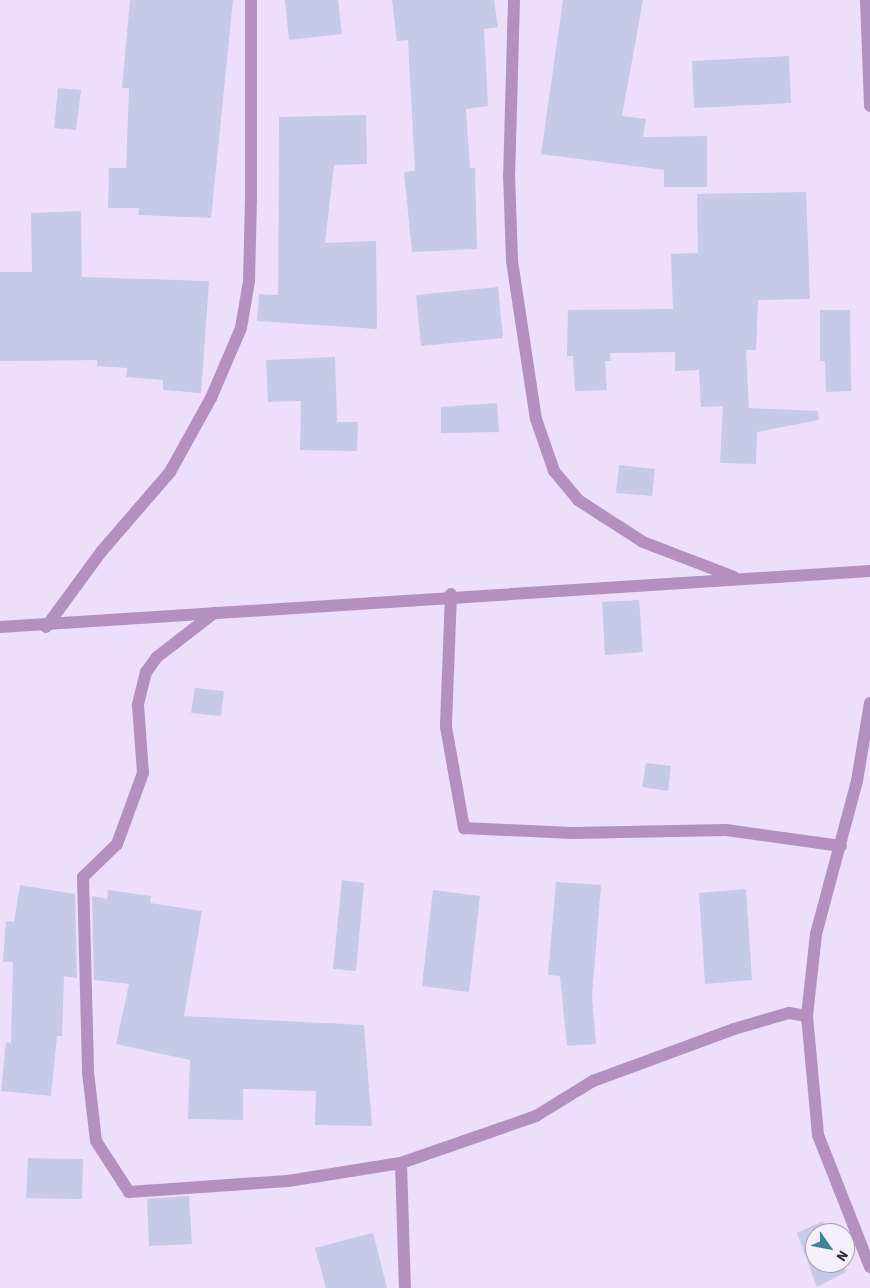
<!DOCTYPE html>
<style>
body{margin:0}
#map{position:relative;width:870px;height:1288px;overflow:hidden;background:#eddefb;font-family:"Source Sans 3",sans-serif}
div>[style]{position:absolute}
.building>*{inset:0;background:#c7c9e8}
.minor>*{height:12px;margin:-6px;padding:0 6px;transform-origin:6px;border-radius:6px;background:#b490c0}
span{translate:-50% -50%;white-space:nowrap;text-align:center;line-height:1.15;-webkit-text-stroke:4px #f5effb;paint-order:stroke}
.north{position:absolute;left:805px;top:1223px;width:50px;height:50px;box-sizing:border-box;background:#f5effb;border:1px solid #a59fab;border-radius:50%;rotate:123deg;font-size:14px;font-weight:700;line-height:20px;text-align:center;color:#2e2834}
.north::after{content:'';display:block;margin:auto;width:18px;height:22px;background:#418395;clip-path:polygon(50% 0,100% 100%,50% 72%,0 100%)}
</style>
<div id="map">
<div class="building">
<i style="clip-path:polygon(130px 0,233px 0,211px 218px,138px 215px,139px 208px,108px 208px,109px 168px,126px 168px,129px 88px,122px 88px)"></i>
<i style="clip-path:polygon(285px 0,338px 0,342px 34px,289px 40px)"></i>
<i style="clip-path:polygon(392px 0,494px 0,498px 27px,484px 29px,488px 106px,466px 109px,470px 168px,475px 168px,477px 249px,412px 252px,404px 172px,415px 171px,408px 40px,397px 41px)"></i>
<i style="clip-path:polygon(563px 0,643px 0,622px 116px,646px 119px,643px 137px,707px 136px,707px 187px,664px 187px,664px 170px,541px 154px)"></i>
<i style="clip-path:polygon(789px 56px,791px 103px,694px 108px,692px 61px)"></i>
<i style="clip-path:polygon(58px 88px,81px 90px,76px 130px,54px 128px)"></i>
<i style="clip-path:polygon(366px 115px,367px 164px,334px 165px,325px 243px,376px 241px,377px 329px,257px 321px,259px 294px,278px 295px,279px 117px)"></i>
<i style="clip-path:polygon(806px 192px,810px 299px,758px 300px,756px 350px,746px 350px,749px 408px,818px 411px,819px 420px,757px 432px,756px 464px,720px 463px,723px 406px,701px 407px,699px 370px,675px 371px,675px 352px,610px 353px,611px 361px,605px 361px,607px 390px,575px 391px,573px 356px,567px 356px,568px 310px,673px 309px,671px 254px,698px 253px,697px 194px)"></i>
<i style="clip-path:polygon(81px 211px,82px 277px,209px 281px,201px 393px,163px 390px,163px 380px,126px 377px,127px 368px,97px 366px,97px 360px,0 361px,0 272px,32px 272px,31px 213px)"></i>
<i style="clip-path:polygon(498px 287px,503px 338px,421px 346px,416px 295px)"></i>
<i style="clip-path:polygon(820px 310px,850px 310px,851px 391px,826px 392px,825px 361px,820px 361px)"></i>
<i style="clip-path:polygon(335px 357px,337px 422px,358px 422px,357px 451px,300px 450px,301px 401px,268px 402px,266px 360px)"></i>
<i style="clip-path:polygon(497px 403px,499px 432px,441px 433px,441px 407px)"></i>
<i style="clip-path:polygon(619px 465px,655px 469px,652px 496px,616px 493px)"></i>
<i style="clip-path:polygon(639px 600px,643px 652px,605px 655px,602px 602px)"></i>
<i style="clip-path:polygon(195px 688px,224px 691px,221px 716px,191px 713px)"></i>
<i style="clip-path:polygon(646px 763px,671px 766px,668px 791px,642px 787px)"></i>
<i style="clip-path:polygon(342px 880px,364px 883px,356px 971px,333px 969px)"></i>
<i style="clip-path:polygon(556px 882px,601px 885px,592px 996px,596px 1044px,567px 1046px,560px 976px,548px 975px)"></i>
<i style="clip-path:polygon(20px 885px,75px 894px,77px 978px,64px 976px,62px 1036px,57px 1036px,51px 1096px,1px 1091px,6px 1042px,11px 1043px,13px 962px,3px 962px,6px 921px,14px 922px)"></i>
<i style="clip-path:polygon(746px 889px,752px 980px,705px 984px,699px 893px)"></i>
<i style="clip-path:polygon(108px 890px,151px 896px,150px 903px,202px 911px,184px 1016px,364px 1025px,372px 1126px,315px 1125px,316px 1091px,243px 1089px,243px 1120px,188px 1119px,190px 1060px,116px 1044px,129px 984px,94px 980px,92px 896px,107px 899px)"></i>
<i style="clip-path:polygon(433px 890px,480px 896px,469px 992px,422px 986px)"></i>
<i style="clip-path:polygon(28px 1158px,83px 1159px,82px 1199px,26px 1198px)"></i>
<i style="clip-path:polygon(189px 1196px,192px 1244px,149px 1246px,147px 1199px)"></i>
<i style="clip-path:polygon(823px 1221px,828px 1233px,815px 1233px,815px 1263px,842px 1263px,846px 1272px,817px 1287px,797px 1233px)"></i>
<i style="clip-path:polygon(373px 1233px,387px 1288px,326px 1288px,315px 1248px)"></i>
</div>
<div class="minor">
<i style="left:514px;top:0;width:174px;rotate:91.6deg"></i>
<i style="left:509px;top:174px;width:87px;rotate:88deg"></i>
<i style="left:512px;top:261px;width:160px;rotate:81.4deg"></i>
<i style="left:536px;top:419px;width:55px;rotate:70.9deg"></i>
<i style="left:554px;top:471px;width:38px;rotate:50deg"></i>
<i style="left:578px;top:500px;width:77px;rotate:32.9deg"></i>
<i style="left:643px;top:542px;width:97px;rotate:21deg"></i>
<i style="left:866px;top:0;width:106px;rotate:87.8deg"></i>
<i style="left:451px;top:594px;width:133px;rotate:92.2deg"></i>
<i style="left:446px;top:727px;width:103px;rotate:79.9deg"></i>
<i style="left:464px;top:828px;width:108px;rotate:2.7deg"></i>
<i style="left:572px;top:833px;width:154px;rotate:-1.1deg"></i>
<i style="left:726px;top:830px;width:116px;rotate:7.9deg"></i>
<i style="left:214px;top:613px;width:72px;rotate:142.3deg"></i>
<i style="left:157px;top:657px;width:19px;rotate:126deg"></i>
<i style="left:146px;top:672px;width:34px;rotate:104deg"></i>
<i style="left:138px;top:705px;width:68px;rotate:85.8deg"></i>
<i style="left:143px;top:773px;width:76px;rotate:110.1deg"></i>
<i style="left:117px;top:844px;width:47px;rotate:135.9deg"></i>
<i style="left:83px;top:877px;width:195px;rotate:88.5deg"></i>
<i style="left:88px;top:1072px;width:69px;rotate:83.4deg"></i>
<i style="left:96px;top:1141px;width:61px;rotate:57.1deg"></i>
<i style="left:129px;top:1192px;width:159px;rotate:-4deg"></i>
<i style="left:288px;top:1181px;width:114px;rotate:-9.1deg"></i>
<i style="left:401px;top:1163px;width:143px;rotate:-19.2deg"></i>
<i style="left:536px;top:1116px;width:67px;rotate:-31.6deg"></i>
<i style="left:593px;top:1081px;width:150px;rotate:-20.2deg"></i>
<i style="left:734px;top:1029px;width:57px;rotate:-16.2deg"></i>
<i style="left:789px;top:1013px;width:18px;rotate:9deg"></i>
<i style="left:0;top:627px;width:872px;rotate:-3.68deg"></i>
<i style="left:46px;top:627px;width:93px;rotate:-53.7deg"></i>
<i style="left:101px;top:552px;width:106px;rotate:-49.2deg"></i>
<i style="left:170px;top:472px;width:85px;rotate:-61deg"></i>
<i style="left:211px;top:398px;width:76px;rotate:-66.8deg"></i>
<i style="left:241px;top:328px;width:48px;rotate:-80.3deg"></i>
<i style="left:249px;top:281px;width:81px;rotate:-88.6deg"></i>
<i style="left:251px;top:200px;width:200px;rotate:-90deg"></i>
<i style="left:870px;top:703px;width:79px;rotate:99.5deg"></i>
<i style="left:857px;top:781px;width:158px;rotate:105deg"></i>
<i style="left:816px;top:934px;width:82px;rotate:96.3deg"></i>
<i style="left:807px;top:1016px;width:120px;rotate:84.7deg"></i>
<i style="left:818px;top:1135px;width:142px;rotate:68.5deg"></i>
<i style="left:401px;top:1163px;width:125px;rotate:88.2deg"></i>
</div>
<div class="north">N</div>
</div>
